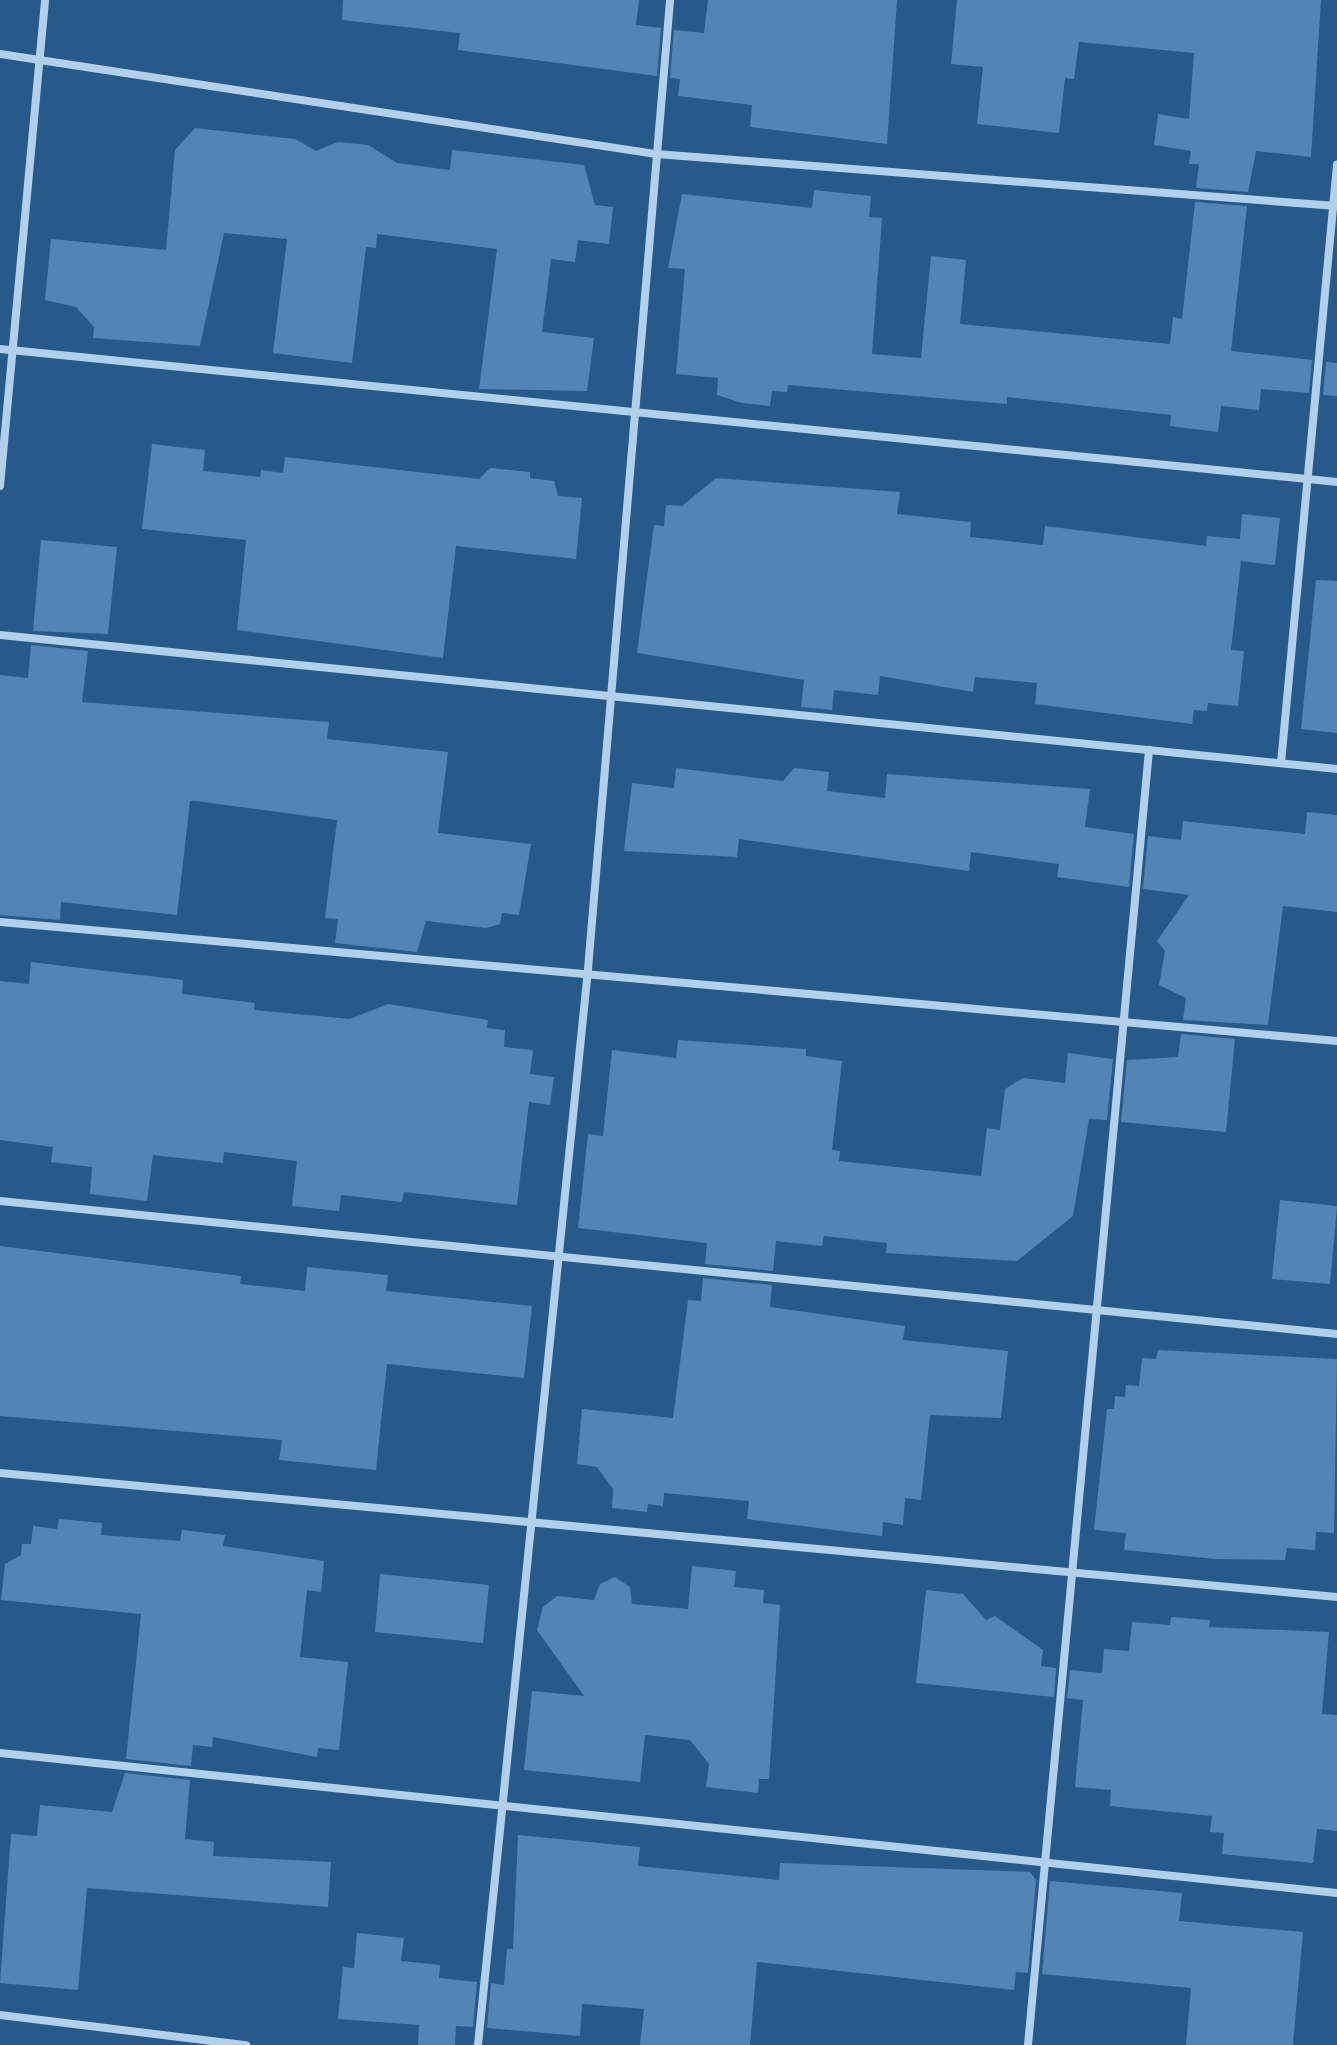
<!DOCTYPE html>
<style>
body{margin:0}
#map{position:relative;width:1337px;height:2045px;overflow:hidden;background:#255a8b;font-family:Arial,sans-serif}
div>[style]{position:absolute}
.building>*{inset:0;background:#5285b4}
.street>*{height:8px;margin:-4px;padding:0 4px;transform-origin:4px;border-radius:4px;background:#b3d0ea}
span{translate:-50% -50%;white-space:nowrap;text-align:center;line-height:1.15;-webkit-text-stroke:6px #255a8b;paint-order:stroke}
</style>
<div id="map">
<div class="building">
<i style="clip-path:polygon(343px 0,639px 0,636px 25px,661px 28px,657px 76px,458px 50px,460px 33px,342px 20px)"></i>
<i style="clip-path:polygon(708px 0,897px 0,887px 144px,750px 127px,752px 105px,678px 96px,680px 79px,670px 78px,674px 30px,704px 33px)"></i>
<i style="clip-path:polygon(957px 0,1321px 0,1311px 157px,1256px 151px,1248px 192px,1196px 188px,1199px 164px,1189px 164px,1191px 151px,1154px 145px,1158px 114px,1189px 119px,1194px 53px,1079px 42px,1074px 79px,1065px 78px,1059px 133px,977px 124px,983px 67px,951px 64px)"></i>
<i style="clip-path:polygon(195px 128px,295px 139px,316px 151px,338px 142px,368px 145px,397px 163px,450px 170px,452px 150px,584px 165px,595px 205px,613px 207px,609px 244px,578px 240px,575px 262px,551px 259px,542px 332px,594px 338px,587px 391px,479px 389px,497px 249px,377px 234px,376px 248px,366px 247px,352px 363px,273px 353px,287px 239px,224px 233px,200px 346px,93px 338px,94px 327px,76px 307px,45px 300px,51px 239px,166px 250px,175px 150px)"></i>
<i style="clip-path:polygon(814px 190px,871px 196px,869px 217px,882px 218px,872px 354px,921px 358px,931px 256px,966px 260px,960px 324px,1170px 344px,1173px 317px,1182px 319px,1195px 202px,1247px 206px,1231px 351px,1312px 360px,1309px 393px,1261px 389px,1259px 410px,1221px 406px,1218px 432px,1170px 426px,1171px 415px,1007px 397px,1007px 404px,788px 385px,787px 392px,772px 391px,770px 406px,742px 403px,717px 395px,718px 378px,676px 374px,685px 269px,668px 268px,682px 194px,812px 208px)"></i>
<i style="clip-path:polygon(1326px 362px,1337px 363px,1337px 396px,1323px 395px)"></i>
<i style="clip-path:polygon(152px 444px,205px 450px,203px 471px,260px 477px,261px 470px,283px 473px,285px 457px,479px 479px,490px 468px,530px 472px,530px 478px,554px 481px,558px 496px,582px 498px,576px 559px,456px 546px,443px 658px,237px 630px,246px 540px,142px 529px)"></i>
<i style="clip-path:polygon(716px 478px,900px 492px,897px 514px,971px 522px,970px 537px,1043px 545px,1045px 526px,1206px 546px,1207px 536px,1240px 539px,1242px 514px,1280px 518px,1275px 565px,1241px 561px,1231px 650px,1244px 651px,1238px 706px,1208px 703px,1207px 711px,1194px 710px,1192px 724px,1035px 704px,1037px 683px,975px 677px,973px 692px,880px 676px,878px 695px,834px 690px,832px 710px,801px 707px,804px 680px,637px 653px,654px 525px,664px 526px,666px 505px,682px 506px)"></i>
<i style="clip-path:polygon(41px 540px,117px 547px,108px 634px,33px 631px)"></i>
<i style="clip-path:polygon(1316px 580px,1337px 581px,1337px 733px,1301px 729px)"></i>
<i style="clip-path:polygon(31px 645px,88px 651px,82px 702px,329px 722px,327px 739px,448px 752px,438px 833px,531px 844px,519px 915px,502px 913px,500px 924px,486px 928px,426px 921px,417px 952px,335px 943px,338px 919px,325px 918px,337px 820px,196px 801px,190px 801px,177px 915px,61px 902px,60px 920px,0 915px,0 675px,28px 678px)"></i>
<i style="clip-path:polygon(676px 768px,783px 781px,794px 768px,829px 772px,827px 791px,885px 798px,887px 774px,1090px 789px,1085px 827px,1134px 834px,1129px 887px,1057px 877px,1059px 864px,971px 852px,969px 871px,739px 839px,737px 857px,624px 851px,632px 783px,674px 788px)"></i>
<i style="clip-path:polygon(1307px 812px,1337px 815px,1337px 912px,1283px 906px,1268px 1025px,1183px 1020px,1186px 998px,1159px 985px,1165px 951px,1157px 941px,1189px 895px,1143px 889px,1148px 836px,1181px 840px,1183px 821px,1305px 834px)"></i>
<i style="clip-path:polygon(31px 962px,183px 980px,182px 994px,255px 1003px,254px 1010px,350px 1019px,388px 1004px,488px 1020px,487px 1028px,505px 1030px,504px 1047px,533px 1050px,530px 1074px,554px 1077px,550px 1105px,529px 1102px,517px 1205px,404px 1192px,402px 1202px,341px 1195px,339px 1211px,292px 1206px,297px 1161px,224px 1152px,223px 1163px,153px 1155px,147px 1201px,90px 1194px,92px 1167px,51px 1162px,53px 1147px,0 1140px,0 981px,29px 984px)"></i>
<i style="clip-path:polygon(1181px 1034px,1235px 1039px,1226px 1132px,1121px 1122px,1127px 1060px,1178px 1057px)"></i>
<i style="clip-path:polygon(678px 1040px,806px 1049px,806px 1056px,842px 1061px,832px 1150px,840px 1151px,839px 1161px,981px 1176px,987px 1128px,1000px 1130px,1005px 1089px,1023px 1078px,1065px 1083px,1068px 1053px,1113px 1059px,1107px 1120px,1089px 1119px,1073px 1216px,1017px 1261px,886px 1253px,887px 1243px,824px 1236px,822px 1246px,776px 1241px,773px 1271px,705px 1264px,707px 1243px,578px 1228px,588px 1134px,603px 1136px,612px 1050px,676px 1058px)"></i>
<i style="clip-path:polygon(1280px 1200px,1337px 1206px,1330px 1284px,1272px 1279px)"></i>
<i style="clip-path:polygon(0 1246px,241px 1276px,240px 1284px,305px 1291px,307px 1267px,388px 1275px,386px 1291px,532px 1306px,524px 1378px,387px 1364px,376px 1470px,279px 1460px,282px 1440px,0 1416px)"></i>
<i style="clip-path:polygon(703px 1278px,772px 1285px,770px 1307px,905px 1326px,903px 1340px,1008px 1351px,1001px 1418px,930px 1415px,921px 1500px,905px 1498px,903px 1525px,883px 1522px,882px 1536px,747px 1519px,749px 1501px,664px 1493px,663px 1506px,648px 1504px,647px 1512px,612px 1508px,613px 1489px,597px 1467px,577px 1464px,582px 1409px,673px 1418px,688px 1300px,701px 1301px)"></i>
<i style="clip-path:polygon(1158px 1350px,1337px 1359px,1334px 1533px,1316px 1532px,1315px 1550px,1287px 1548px,1285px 1560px,1216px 1559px,1124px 1550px,1126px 1533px,1094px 1530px,1107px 1409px,1114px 1409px,1115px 1396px,1125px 1397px,1126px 1385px,1139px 1386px,1142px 1358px,1156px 1359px)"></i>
<i style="clip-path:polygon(59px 1519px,102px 1523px,101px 1535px,180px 1541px,182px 1530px,225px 1535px,223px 1546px,324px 1561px,321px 1592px,307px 1590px,300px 1657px,348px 1662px,339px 1750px,318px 1748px,317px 1757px,213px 1737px,212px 1747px,193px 1745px,191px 1766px,126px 1759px,141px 1614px,1px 1600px,5px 1564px,21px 1555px,22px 1544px,31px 1544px,33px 1526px,57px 1529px)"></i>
<i style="clip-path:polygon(692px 1566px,736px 1571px,734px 1587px,764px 1590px,763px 1603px,780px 1605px,769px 1779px,759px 1779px,758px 1793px,706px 1787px,709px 1764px,690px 1740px,645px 1735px,640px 1782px,524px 1770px,532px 1691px,584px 1696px,537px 1630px,543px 1607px,557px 1596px,594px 1600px,600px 1584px,615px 1577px,630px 1587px,632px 1604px,688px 1609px)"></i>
<i style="clip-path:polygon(380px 1574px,489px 1585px,483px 1643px,375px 1632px)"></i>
<i style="clip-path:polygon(926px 1590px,963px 1594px,986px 1620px,995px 1616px,1043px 1650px,1041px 1666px,1056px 1668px,1054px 1697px,916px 1683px)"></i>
<i style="clip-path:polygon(1171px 1617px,1210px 1620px,1209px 1627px,1329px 1632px,1322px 1714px,1337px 1715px,1337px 1831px,1317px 1829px,1313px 1863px,1222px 1854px,1224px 1833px,1210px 1832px,1212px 1816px,1110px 1806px,1111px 1790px,1075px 1787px,1083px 1700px,1067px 1698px,1070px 1670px,1102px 1673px,1104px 1649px,1129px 1651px,1132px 1622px,1170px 1625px)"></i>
<i style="clip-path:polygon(125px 1773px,190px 1780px,185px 1839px,214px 1842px,213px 1856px,331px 1862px,328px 1907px,87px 1888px,78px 1990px,0 1983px,11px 1834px,37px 1836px,40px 1805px,112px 1812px)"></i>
<i style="clip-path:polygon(518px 1835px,640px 1847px,638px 1866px,779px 1880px,780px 1863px,1030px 1872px,1036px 1880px,1028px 1973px,1016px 1972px,1014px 1990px,757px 1962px,750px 2045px,640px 2045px,644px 2009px,582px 2004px,580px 2036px,487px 2028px,491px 1983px,504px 1985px,507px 1949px,513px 1949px)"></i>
<i style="clip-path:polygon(1050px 1881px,1182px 1893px,1179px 1921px,1303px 1932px,1293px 2045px,1186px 2045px,1191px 1988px,1042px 1974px)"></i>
<i style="clip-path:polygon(357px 1933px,404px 1938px,401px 1961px,440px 1965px,439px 1978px,477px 1982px,473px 2027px,456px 2026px,455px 2045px,418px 2045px,419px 2025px,338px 2019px,343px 1967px,354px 1968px)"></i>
</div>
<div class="street">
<i style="left:0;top:54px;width:664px;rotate:8.67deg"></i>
<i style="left:656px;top:154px;width:683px;rotate:4.37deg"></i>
<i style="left:0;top:349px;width:1344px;rotate:5.68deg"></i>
<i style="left:0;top:486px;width:488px;rotate:-84.7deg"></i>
<i style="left:0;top:635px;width:1344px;rotate:5.72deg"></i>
<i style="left:1281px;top:763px;width:601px;rotate:-84.65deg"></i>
<i style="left:0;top:922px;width:1342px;rotate:5.09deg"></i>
<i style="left:0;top:1201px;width:1344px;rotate:5.68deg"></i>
<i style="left:0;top:1473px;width:1343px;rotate:5.3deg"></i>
<i style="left:0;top:1753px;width:1344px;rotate:5.98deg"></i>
<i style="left:0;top:2015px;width:248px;rotate:7deg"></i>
<i style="left:478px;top:2045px;width:1082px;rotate:-84.16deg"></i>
<i style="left:588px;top:969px;width:972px;rotate:-85.16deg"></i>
<i style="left:1028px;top:2045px;width:1301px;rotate:-84.66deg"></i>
</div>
</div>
